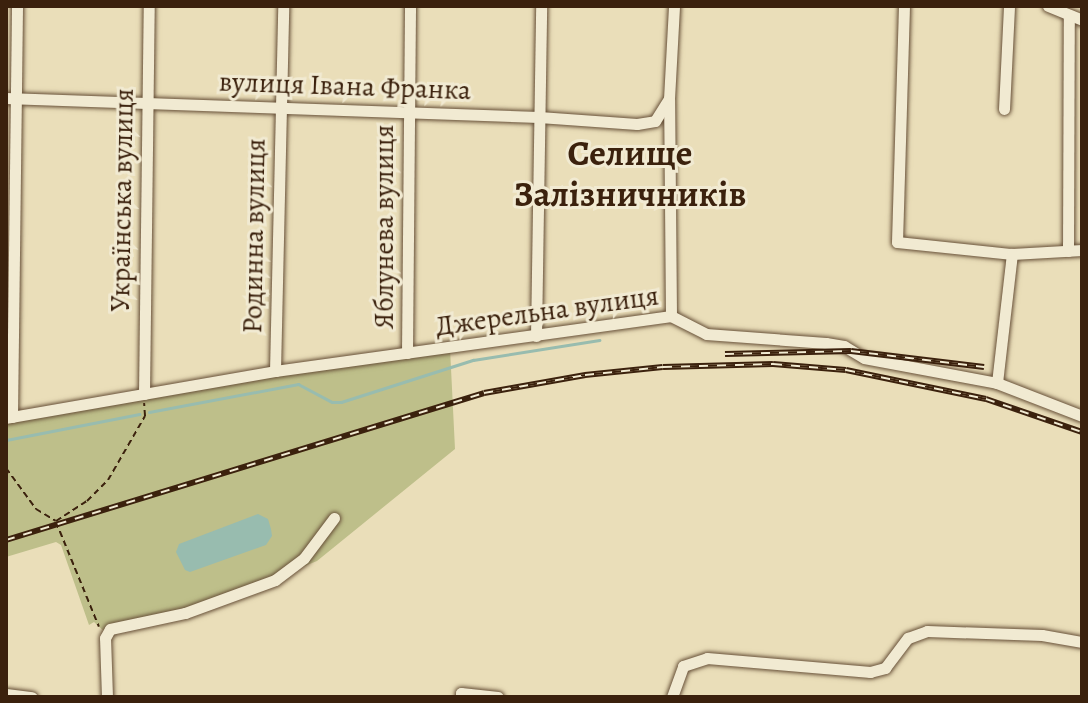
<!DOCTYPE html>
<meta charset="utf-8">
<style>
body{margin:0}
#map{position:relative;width:1088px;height:703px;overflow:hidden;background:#eadeb9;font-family:Alegreya,serif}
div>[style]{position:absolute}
.green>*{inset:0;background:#bebf8a}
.water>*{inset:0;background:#98bcaf}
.stream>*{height:3px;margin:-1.5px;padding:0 1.5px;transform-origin:1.5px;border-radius:1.5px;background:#98bcaf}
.path>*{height:2px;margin-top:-1px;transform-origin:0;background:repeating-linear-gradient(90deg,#3b210d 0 6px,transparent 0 10px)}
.roads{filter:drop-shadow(0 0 2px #675038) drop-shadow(0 0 2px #675038)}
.minor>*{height:11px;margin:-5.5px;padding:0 5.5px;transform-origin:5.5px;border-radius:5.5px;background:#f1ead2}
.rail>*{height:6px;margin-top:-3px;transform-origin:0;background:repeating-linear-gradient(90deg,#f1ead2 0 9px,#3b210d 0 18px);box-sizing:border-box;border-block:2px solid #3b210d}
span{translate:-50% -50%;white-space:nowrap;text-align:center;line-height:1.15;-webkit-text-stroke:6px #f1ead2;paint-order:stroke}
.street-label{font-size:28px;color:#3b210d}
.district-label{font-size:36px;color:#3b210d;font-weight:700}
.frame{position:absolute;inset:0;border:8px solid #3b210d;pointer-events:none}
</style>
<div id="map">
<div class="green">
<i style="clip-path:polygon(450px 348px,455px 449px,317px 561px,193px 611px,106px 633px,94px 622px,89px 625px,61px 545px,56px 542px,6px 557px,6px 418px)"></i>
</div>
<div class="water">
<i style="clip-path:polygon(258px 514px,268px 519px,271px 529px,272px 536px,266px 545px,190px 572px,185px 570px,176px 552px,179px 544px)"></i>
</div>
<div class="stream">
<i style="left:149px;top:412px;width:152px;rotate:-10.6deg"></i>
<i style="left:298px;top:384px;width:38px;rotate:28deg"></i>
<i style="left:332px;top:402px;width:9px"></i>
<i style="left:341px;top:402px;width:139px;rotate:-17.7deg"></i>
<i style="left:473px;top:360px;width:128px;rotate:-9deg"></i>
<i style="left:6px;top:440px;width:136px;rotate:-11deg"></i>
</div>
<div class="path">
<i style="left:6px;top:468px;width:51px;rotate:53.8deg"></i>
<i style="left:36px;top:509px;width:23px;rotate:31deg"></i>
<i style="left:56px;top:521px;width:37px;rotate:-33deg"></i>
<i style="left:87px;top:501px;width:30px;rotate:-45deg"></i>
<i style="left:108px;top:480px;width:74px;rotate:-60deg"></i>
<i style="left:145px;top:416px;width:13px;rotate:-94deg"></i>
<i style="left:56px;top:522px;width:113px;rotate:67.7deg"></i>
</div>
<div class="roads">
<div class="minor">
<i style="left:904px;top:6px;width:236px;rotate:91.7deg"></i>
<i style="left:897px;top:242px;width:116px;rotate:6deg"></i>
<i style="left:1012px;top:254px;width:70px;rotate:-3.3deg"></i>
<i style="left:1048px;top:6px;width:37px;rotate:22deg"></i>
<i style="left:6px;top:98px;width:533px;rotate:2.04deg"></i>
<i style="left:539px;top:117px;width:98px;rotate:4.1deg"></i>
<i style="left:637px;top:124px;width:18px;rotate:-9deg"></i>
<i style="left:655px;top:121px;width:26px;rotate:-58deg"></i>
<i style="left:1004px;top:109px;width:103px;rotate:-87.2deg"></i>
<i style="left:1068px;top:251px;width:236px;rotate:-89.8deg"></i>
<i style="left:671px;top:316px;width:217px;rotate:-90.5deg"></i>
<i style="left:669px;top:99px;width:93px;rotate:-86.9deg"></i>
<i style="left:536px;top:336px;width:330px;rotate:-89.1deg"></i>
<i style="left:407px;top:353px;width:347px;rotate:-89.5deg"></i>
<i style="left:275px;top:371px;width:365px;rotate:-88.7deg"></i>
<i style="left:997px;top:383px;width:130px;rotate:-83.4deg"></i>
<i style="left:144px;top:394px;width:388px;rotate:-89.3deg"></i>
<i style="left:12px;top:417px;width:411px;rotate:-89.3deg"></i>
<i style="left:6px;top:418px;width:273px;rotate:-9.9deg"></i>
<i style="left:275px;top:371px;width:400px;rotate:-7.9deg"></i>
<i style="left:671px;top:316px;width:39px;rotate:27deg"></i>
<i style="left:706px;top:334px;width:120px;rotate:4.3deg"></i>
<i style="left:826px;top:343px;width:18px;rotate:9deg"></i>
<i style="left:844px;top:346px;width:23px;rotate:31deg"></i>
<i style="left:864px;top:358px;width:135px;rotate:10.6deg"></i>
<i style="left:997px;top:383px;width:91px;rotate:21.2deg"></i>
<i style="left:6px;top:694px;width:26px;rotate:7deg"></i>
<i style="left:107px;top:697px;width:59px;rotate:-91.9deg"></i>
<i style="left:105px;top:638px;width:10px;rotate:-61deg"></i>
<i style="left:110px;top:629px;width:77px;rotate:-12deg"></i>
<i style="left:185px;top:613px;width:96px;rotate:-20.1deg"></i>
<i style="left:275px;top:580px;width:36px;rotate:-37deg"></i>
<i style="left:304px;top:558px;width:50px;rotate:-53.1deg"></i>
<i style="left:461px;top:697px;width:4px;rotate:-90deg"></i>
<i style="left:461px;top:693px;width:37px;rotate:6deg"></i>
<i style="left:672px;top:697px;width:33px;rotate:-70deg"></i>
<i style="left:683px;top:666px;width:25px;rotate:-18deg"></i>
<i style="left:707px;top:658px;width:164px;rotate:4.9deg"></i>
<i style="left:870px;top:672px;width:16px;rotate:-15deg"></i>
<i style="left:885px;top:668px;width:38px;rotate:-53deg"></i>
<i style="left:908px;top:638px;width:20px;rotate:-20deg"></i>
<i style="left:927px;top:631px;width:115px;rotate:2deg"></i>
<i style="left:1042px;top:635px;width:41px;rotate:9.9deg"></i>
</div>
</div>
<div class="rail">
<i style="left:725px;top:354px;width:126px;rotate:-1.4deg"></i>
<i style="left:851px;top:351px;width:134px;rotate:6.9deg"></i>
<i style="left:6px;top:540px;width:500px;rotate:-17.09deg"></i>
<i style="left:484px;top:393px;width:103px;rotate:-10.1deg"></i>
<i style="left:585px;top:375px;width:78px;rotate:-5.9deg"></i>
<i style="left:663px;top:367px;width:110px;rotate:-1.6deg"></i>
<i style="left:773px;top:364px;width:73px;rotate:4.7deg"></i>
<i style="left:846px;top:370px;width:143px;rotate:11.7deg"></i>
<i style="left:986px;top:399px;width:102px;rotate:19deg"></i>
</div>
<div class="street-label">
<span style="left:345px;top:86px;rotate:2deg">вулиця Івана Франка</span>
<span style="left:122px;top:200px;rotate:-89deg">Українська вулиця</span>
<span style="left:384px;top:227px;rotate:-90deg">Яблунева вулиця</span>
<span style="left:254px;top:236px;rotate:-89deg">Родинна вулиця</span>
<span style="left:547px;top:311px;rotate:-8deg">Джерельна вулиця</span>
</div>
<div class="district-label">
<span style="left:630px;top:173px">Селище<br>Залізничників</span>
</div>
<div class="frame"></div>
</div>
